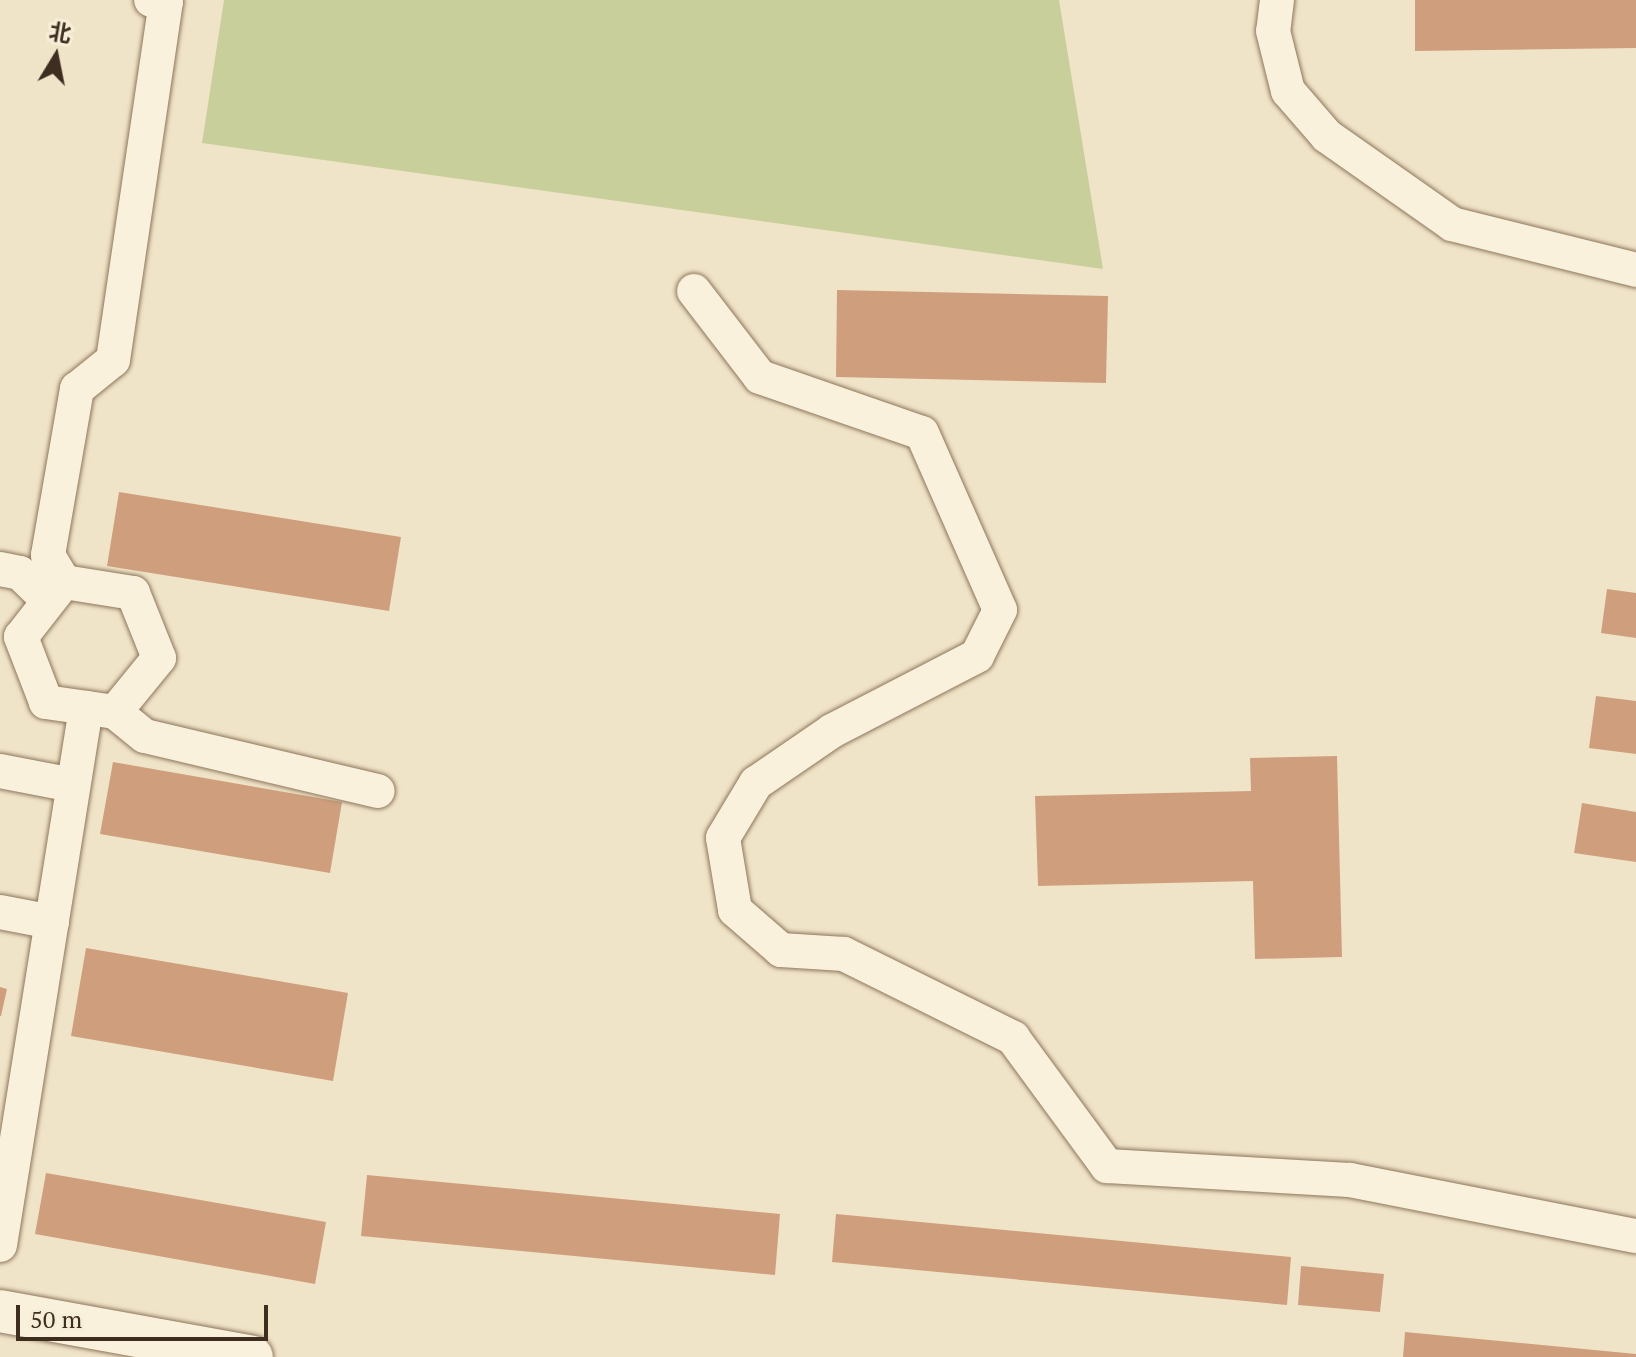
<!DOCTYPE html>
<meta charset="utf-8">
<style>
body{margin:0}
#map{position:relative;width:1636px;height:1357px;overflow:hidden;background:#f0e4c8;font-family:"PT Serif","Noto Sans SC",serif}
div>[style]{position:absolute}
.green>*{inset:0;background:#c9cf9b}
.building>*{inset:0;background:#cf9f7d}
.roads{filter:drop-shadow(0 0 2px #8d765c) drop-shadow(0 0 2px #8d765c)}
.minor>*{height:34px;margin:-17px;padding:0 17px;transform-origin:17px;border-radius:17px;background:#faf1dc}
.tertiary>*{height:42px;margin:-21px;padding:0 21px;transform-origin:21px;border-radius:21px;background:#faf1dc}
span{translate:-50% -50%;white-space:nowrap;text-align:center;line-height:1.15;-webkit-text-stroke:7px #f7eed8;paint-order:stroke}
.north{position:absolute;left:16px;top:16px;width:80px;height:80px;-webkit-text-stroke:6px #f7eed8;paint-order:stroke;rotate:10deg;font-size:22px;font-weight:700;line-height:32px;text-align:center;color:#3d2e20}
.north::after{content:'';display:block;margin:auto;width:28px;height:36px;background:#3d2e20;clip-path:polygon(50% 0,100% 100%,50% 72%,0 100%)}
.scale{position:absolute;left:16px;top:1305px;width:252px;height:36px;box-sizing:border-box;border:4px solid #3d2e20;border-top:0;padding-left:10px;font-size:24px;line-height:28px;white-space:nowrap;color:#3d2e20;-webkit-text-stroke:6px #f7eed8;paint-order:stroke}
</style>
<div id="map">
<div class="green">
<i style="clip-path:polygon(224px 0,1059px 0,1103px 269px,202px 143px)"></i>
</div>
<div class="building">
<i style="clip-path:polygon(1415px 0,1636px 0,1636px 48px,1415px 51px)"></i>
<i style="clip-path:polygon(837px 290px,1108px 296px,1106px 383px,836px 377px)"></i>
<i style="clip-path:polygon(119px 492px,401px 537px,389px 611px,107px 566px)"></i>
<i style="clip-path:polygon(1607px 589px,1636px 593px,1636px 638px,1601px 633px)"></i>
<i style="clip-path:polygon(1596px 696px,1636px 701px,1636px 754px,1589px 748px)"></i>
<i style="clip-path:polygon(1337px 756px,1342px 957px,1255px 959px,1253px 881px,1038px 886px,1035px 796px,1251px 791px,1250px 758px)"></i>
<i style="clip-path:polygon(113px 762px,342px 802px,330px 873px,100px 834px)"></i>
<i style="clip-path:polygon(1582px 803px,1636px 812px,1636px 862px,1574px 853px)"></i>
<i style="clip-path:polygon(86px 948px,348px 993px,333px 1081px,71px 1036px)"></i>
<i style="clip-path:polygon(0 987px,7px 989px,1px 1016px,0 1016px)"></i>
<i style="clip-path:polygon(46px 1173px,326px 1222px,315px 1284px,35px 1234px)"></i>
<i style="clip-path:polygon(367px 1175px,780px 1214px,775px 1275px,361px 1236px)"></i>
<i style="clip-path:polygon(836px 1214px,1291px 1257px,1287px 1305px,832px 1262px)"></i>
<i style="clip-path:polygon(1301px 1266px,1384px 1274px,1380px 1312px,1298px 1305px)"></i>
<i style="clip-path:polygon(1405px 1332px,1636px 1354px,1636px 1357px,1403px 1357px)"></i>
</div>
<div class="roads">
<div class="minor">
<i style="left:1277px;top:0;width:31px;rotate:97deg"></i>
<i style="left:1273px;top:31px;width:62px;rotate:76deg"></i>
<i style="left:1288px;top:91px;width:60px;rotate:49.1deg"></i>
<i style="left:1327px;top:136px;width:153px;rotate:35.1deg"></i>
<i style="left:1452px;top:224px;width:190px;rotate:14deg"></i>
<i style="left:694px;top:291px;width:108px;rotate:52.5deg"></i>
<i style="left:760px;top:377px;width:171px;rotate:19.1deg"></i>
<i style="left:922px;top:433px;width:193px;rotate:66.2deg"></i>
<i style="left:1000px;top:610px;width:51px;rotate:116.6deg"></i>
<i style="left:977px;top:656px;width:163px;rotate:152.7deg"></i>
<i style="left:832px;top:731px;width:92px;rotate:145.6deg"></i>
<i style="left:756px;top:783px;width:64px;rotate:121deg"></i>
<i style="left:723px;top:838px;width:73px;rotate:80.5deg"></i>
<i style="left:735px;top:910px;width:61px;rotate:41deg"></i>
<i style="left:781px;top:950px;width:63px;rotate:3.6deg"></i>
<i style="left:844px;top:954px;width:189px;rotate:26.4deg"></i>
<i style="left:1013px;top:1038px;width:159px;rotate:53.7deg"></i>
<i style="left:1107px;top:1166px;width:243px;rotate:3.3deg"></i>
<i style="left:1350px;top:1180px;width:291px;rotate:11.1deg"></i>
<i style="left:0;top:569px;width:20px;rotate:11deg"></i>
<i style="left:20px;top:573px;width:40px;rotate:44deg"></i>
<i style="left:64px;top:582px;width:31px;rotate:-121deg"></i>
<i style="left:48px;top:555px;width:169px;rotate:-80.1deg"></i>
<i style="left:77px;top:389px;width:46px;rotate:-38.9deg"></i>
<i style="left:113px;top:360px;width:362px;rotate:-81.6deg"></i>
<i style="left:166px;top:2px;width:15px;rotate:-172deg"></i>
<i style="left:64px;top:582px;width:70px;rotate:9.1deg"></i>
<i style="left:133px;top:593px;width:70px;rotate:68.2deg"></i>
<i style="left:159px;top:658px;width:70px;rotate:129.2deg"></i>
<i style="left:115px;top:712px;width:70px;rotate:-171.8deg"></i>
<i style="left:46px;top:702px;width:70px;rotate:-111deg"></i>
<i style="left:21px;top:637px;width:70px;rotate:-52deg"></i>
<i style="left:115px;top:712px;width:38px;rotate:39deg"></i>
<i style="left:145px;top:736px;width:239px;rotate:13.3deg"></i>
<i style="left:0;top:771px;width:74px;rotate:10.9deg"></i>
<i style="left:0;top:912px;width:53px;rotate:10.9deg"></i>
<i style="left:0;top:1245px;width:544px;rotate:-80.9deg"></i>
</div>
<div class="tertiary">
<i style="left:0;top:1311px;width:256px;rotate:10.3deg"></i>
</div>
</div>
<div class="north">北</div>
<div class="scale">50 m</div>
</div>
